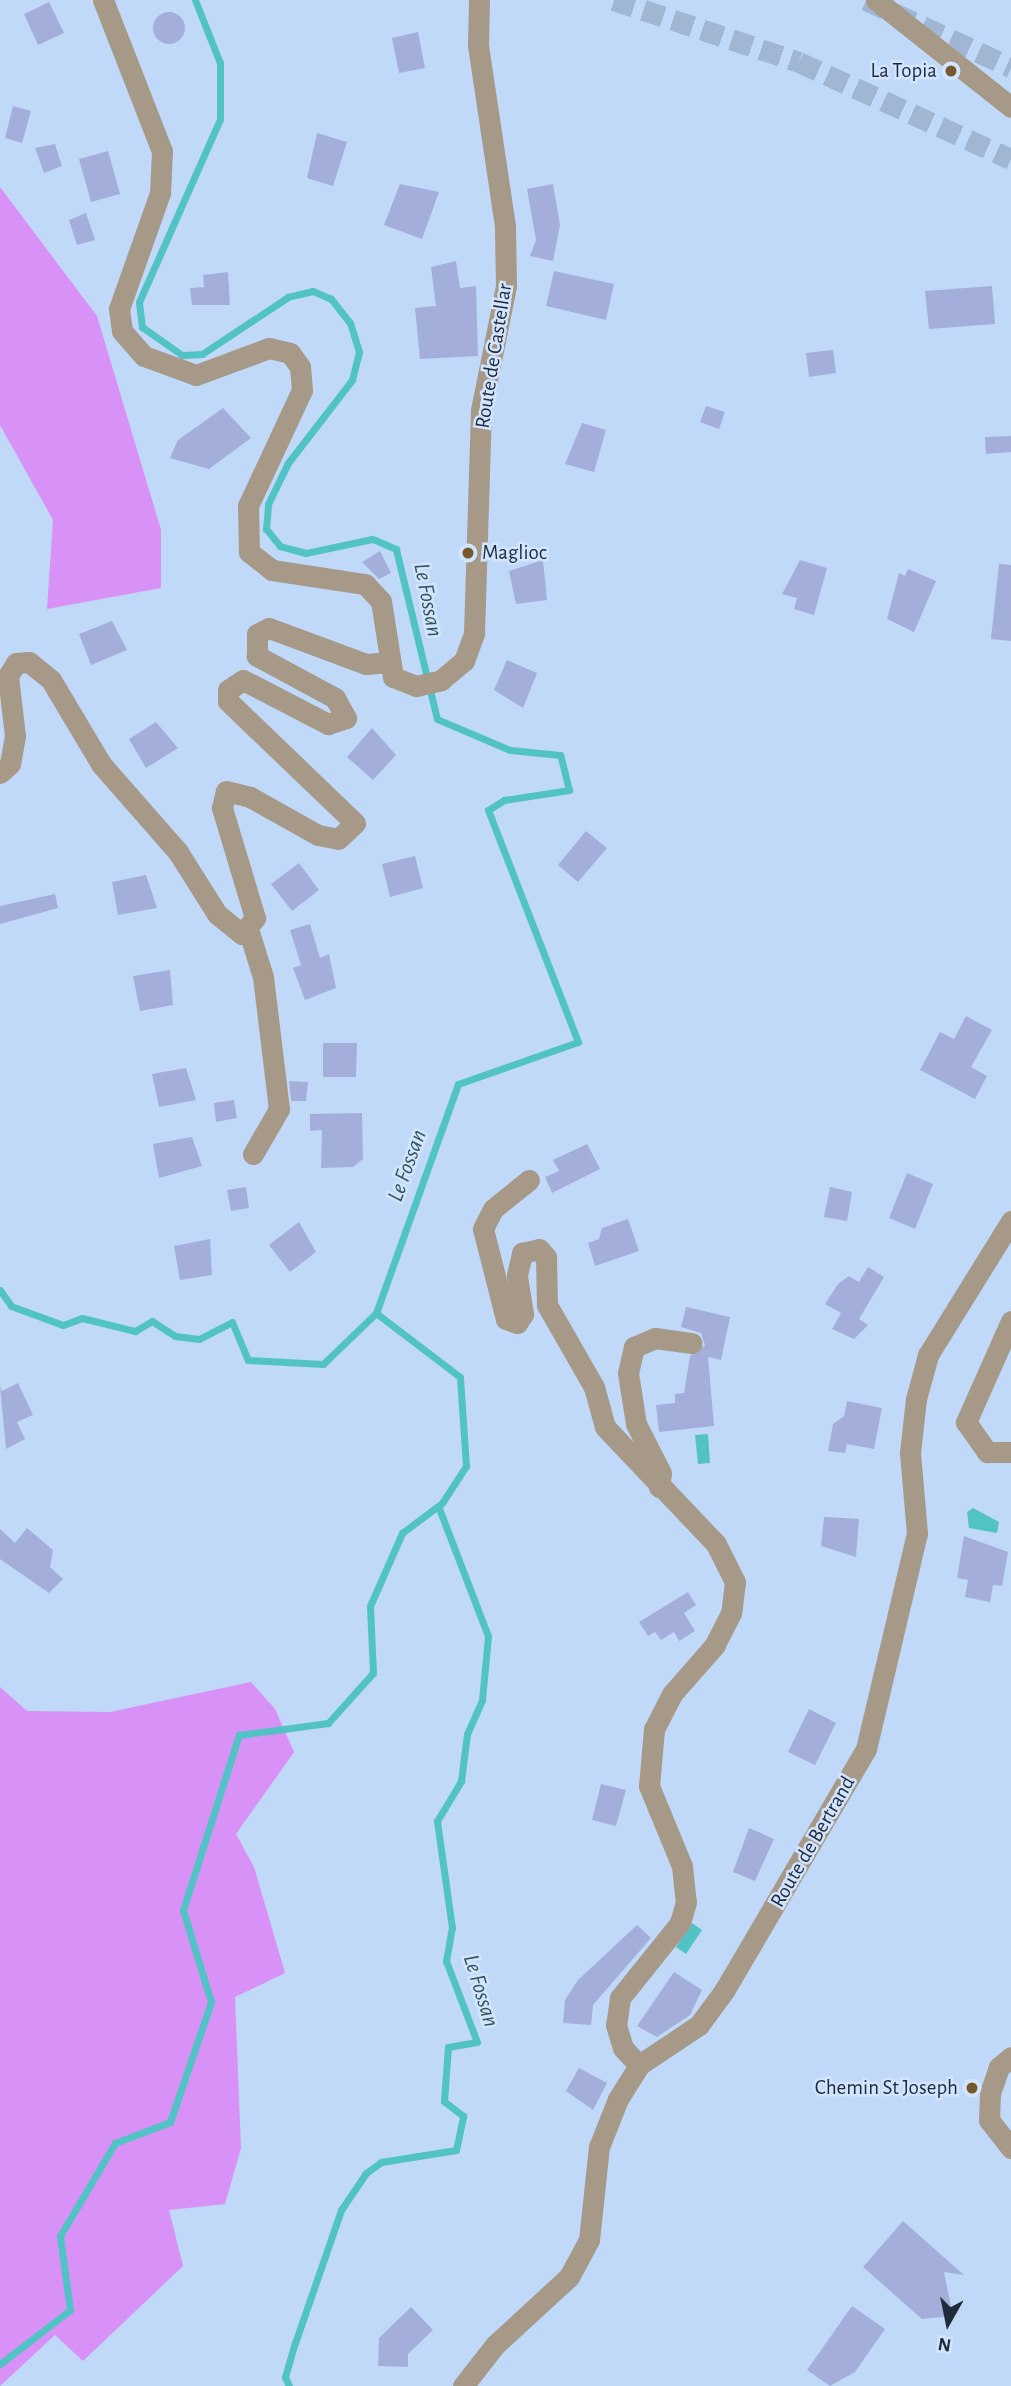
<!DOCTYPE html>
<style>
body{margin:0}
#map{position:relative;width:1011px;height:2386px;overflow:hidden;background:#c0d9f9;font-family:"Alegreya Sans",sans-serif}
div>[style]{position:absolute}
.green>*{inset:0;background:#d891f6}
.water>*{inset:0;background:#52c3c4}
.stream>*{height:7px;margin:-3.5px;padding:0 3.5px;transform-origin:3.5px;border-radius:3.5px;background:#52c3c4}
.building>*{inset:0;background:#a4aeda}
.round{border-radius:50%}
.highway-tunnel>*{height:21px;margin-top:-10.5px;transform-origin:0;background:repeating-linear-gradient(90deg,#a0b6d3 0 21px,transparent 0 31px)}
.minor>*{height:21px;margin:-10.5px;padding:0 10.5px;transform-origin:10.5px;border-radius:10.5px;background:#a69988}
.dots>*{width:19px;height:19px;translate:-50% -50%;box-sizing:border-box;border:4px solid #d3e5fe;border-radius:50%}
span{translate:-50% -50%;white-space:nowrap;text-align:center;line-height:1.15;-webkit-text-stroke:5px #d3e5fe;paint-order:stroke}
.poi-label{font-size:21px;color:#1f2b3a}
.right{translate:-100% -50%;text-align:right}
.left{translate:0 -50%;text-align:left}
.street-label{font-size:21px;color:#1f2b3a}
.water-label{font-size:23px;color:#345757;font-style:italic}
.north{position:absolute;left:913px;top:2288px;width:70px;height:70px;-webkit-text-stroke:5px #d3e5fe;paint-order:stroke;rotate:189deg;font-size:19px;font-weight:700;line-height:28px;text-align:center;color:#1f2b3a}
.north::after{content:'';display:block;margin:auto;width:24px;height:32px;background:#1f2b3a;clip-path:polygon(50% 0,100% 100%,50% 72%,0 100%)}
</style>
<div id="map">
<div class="green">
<i style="clip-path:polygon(0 187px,97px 316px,161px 530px,161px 588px,47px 609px,53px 520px,0 425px)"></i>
<i style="clip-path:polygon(251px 1682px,275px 1709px,294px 1752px,236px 1834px,254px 1867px,285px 1973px,235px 1997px,241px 2148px,225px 2204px,169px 2210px,183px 2266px,83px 2361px,55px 2335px,0 2386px,0 1687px,27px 1711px,110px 1712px)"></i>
</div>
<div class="water">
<i style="clip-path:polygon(708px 1434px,710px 1463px,698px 1464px,695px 1435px)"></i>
<i style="clip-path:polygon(973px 1508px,999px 1522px,997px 1533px,969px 1528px,967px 1512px)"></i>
<i style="clip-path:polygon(692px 1923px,702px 1930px,686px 1954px,676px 1947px)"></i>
</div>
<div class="stream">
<i style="left:0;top:1290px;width:19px;rotate:55deg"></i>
<i style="left:11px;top:1306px;width:55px;rotate:20.1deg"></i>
<i style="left:63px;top:1325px;width:20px;rotate:-20deg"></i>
<i style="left:82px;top:1318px;width:55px;rotate:13.8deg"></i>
<i style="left:135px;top:1331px;width:20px;rotate:-30deg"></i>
<i style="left:152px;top:1321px;width:27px;rotate:33deg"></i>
<i style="left:175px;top:1336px;width:24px;rotate:7deg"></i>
<i style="left:199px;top:1339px;width:37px;rotate:-27deg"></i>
<i style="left:232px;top:1322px;width:41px;rotate:67.2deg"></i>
<i style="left:248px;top:1360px;width:75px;rotate:3.1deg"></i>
<i style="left:323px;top:1364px;width:74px;rotate:-43.9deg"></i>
<i style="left:376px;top:1313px;width:243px;rotate:-70.3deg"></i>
<i style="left:458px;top:1084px;width:127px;rotate:-19.3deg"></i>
<i style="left:578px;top:1042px;width:249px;rotate:-111.2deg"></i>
<i style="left:488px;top:810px;width:19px;rotate:-32deg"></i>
<i style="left:504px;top:800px;width:66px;rotate:-8.7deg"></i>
<i style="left:569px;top:790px;width:36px;rotate:-104deg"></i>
<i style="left:560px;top:755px;width:50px;rotate:-174.3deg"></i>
<i style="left:510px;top:750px;width:79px;rotate:-157deg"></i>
<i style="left:437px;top:719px;width:175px;rotate:-103.6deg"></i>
<i style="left:396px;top:549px;width:26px;rotate:-157deg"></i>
<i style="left:372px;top:539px;width:67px;rotate:168deg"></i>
<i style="left:306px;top:553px;width:27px;rotate:-165deg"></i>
<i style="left:280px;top:546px;width:22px;rotate:-129deg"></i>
<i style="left:266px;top:529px;width:25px;rotate:-85deg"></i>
<i style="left:268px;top:504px;width:46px;rotate:-64deg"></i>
<i style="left:288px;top:463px;width:105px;rotate:-52.4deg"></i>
<i style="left:352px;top:380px;width:29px;rotate:-76deg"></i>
<i style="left:359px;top:352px;width:30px;rotate:-107deg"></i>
<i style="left:350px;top:323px;width:31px;rotate:-128deg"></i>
<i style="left:331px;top:299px;width:20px;rotate:-156deg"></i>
<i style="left:313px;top:291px;width:26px;rotate:167deg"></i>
<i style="left:288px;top:297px;width:103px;rotate:146.5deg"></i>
<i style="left:202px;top:354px;width:20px;rotate:177deg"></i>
<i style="left:182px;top:355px;width:49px;rotate:-145deg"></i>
<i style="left:142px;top:327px;width:25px;rotate:-97deg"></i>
<i style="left:139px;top:302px;width:200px;rotate:-66.1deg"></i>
<i style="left:220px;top:119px;width:56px;rotate:-90deg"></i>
<i style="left:220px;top:63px;width:68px;rotate:-111.6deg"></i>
<i style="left:0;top:2364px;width:88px;rotate:-37.6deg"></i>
<i style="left:70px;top:2310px;width:75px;rotate:-97.7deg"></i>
<i style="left:60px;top:2236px;width:108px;rotate:-59.4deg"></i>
<i style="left:115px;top:2143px;width:59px;rotate:-20.9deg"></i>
<i style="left:170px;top:2122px;width:127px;rotate:-71.1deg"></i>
<i style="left:211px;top:2002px;width:96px;rotate:-106.9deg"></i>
<i style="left:183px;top:1910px;width:184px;rotate:-72.3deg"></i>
<i style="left:239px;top:1735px;width:90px;rotate:-7.7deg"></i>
<i style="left:328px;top:1723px;width:67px;rotate:-48deg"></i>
<i style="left:373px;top:1673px;width:67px;rotate:-92.6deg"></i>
<i style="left:370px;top:1606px;width:80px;rotate:-66.3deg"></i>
<i style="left:402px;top:1533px;width:50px;rotate:-36.9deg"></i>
<i style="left:442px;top:1503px;width:44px;rotate:-57deg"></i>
<i style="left:466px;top:1466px;width:89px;rotate:-93.9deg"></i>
<i style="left:460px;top:1377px;width:106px;rotate:-142.7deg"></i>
<i style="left:289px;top:2386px;width:10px;rotate:-114deg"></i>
<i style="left:285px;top:2377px;width:35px;rotate:-74deg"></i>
<i style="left:295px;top:2343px;width:141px;rotate:-70.9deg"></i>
<i style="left:341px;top:2210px;width:45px;rotate:-56deg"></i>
<i style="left:366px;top:2173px;width:19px;rotate:-36deg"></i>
<i style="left:381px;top:2162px;width:76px;rotate:-9.1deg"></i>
<i style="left:456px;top:2150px;width:35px;rotate:-78deg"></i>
<i style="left:463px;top:2116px;width:24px;rotate:-142deg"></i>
<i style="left:444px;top:2101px;width:54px;rotate:-85.8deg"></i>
<i style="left:448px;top:2047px;width:29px;rotate:-10deg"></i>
<i style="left:477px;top:2042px;width:87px;rotate:-110.9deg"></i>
<i style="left:446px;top:1961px;width:34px;rotate:-80deg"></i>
<i style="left:452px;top:1928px;width:108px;rotate:-98deg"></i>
<i style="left:437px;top:1821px;width:47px;rotate:-59deg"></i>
<i style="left:461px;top:1781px;width:47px;rotate:-82.7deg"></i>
<i style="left:467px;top:1734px;width:37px;rotate:-66deg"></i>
<i style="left:482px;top:1700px;width:64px;rotate:-84.6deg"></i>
<i style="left:488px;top:1636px;width:139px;rotate:-111deg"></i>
</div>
<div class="building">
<i style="clip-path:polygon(49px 2px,64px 33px,38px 45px,24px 14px)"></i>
<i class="round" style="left:153px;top:12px;width:32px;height:32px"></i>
<i style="clip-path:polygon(418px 32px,425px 68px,399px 73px,392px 38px)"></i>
<i style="clip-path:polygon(13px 106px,31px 111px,22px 143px,5px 138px)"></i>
<i style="clip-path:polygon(317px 133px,347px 142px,333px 186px,307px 178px)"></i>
<i style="clip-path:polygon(55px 144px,62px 166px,44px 173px,35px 148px)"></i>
<i style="clip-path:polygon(108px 151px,120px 194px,91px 202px,79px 159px)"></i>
<i style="clip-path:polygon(400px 184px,439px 192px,422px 239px,384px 225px)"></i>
<i style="clip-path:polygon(553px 184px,560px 225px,553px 261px,530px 256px,536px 240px,527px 189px)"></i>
<i style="clip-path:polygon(86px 213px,95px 240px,77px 245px,69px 220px)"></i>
<i style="clip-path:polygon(456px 261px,460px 288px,476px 286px,478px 356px,420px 359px,415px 308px,436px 306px,431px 267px)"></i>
<i style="clip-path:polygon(554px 271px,614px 284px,606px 320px,546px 306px)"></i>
<i style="clip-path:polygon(228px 272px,230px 305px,192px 305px,190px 288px,204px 287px,203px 275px)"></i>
<i style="clip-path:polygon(992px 286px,995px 324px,929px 329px,925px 291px)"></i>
<i style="clip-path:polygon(833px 350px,836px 373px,809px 377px,806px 353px)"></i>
<i style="clip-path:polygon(706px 406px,725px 412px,719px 429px,700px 422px)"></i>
<i style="clip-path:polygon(223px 408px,251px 438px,209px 469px,170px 458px,178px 440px)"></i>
<i style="clip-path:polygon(582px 423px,606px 430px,594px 472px,565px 464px)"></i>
<i style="clip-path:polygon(1011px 436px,1011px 452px,986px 454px,985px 437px)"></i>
<i style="clip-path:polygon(380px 551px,391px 573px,379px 579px,362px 562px)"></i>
<i style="clip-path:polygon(543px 560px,547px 600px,516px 604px,509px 571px)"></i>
<i style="clip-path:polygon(800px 560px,827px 568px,814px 615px,794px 609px,797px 598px,782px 594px)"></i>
<i style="clip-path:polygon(999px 564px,1011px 565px,1011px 641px,991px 639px)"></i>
<i style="clip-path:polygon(908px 569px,936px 581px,914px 632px,887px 619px,899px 573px,905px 576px)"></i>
<i style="clip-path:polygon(112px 621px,127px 650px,91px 665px,79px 634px)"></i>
<i style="clip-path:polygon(507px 660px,537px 673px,523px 708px,494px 690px)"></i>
<i style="clip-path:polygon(156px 722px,178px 748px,146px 768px,129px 739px)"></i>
<i style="clip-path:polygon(372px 728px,396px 755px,373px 780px,347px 757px)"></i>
<i style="clip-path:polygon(586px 831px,607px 848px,578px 882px,558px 865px)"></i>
<i style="clip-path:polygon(415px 856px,423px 888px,390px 897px,382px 864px)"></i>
<i style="clip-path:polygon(299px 863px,319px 890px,292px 911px,271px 884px)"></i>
<i style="clip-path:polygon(146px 875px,157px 908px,118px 915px,112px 882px)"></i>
<i style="clip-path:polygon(55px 894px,58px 908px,0 924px,0 906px)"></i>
<i style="clip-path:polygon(310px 924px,320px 958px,329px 954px,336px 988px,305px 1000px,293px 968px,301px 965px,290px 930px)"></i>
<i style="clip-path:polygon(170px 970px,173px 1005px,140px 1011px,133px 976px)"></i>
<i style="clip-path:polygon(966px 1016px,992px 1030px,971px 1067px,987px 1076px,975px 1099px,920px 1070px,940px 1032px,954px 1039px)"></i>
<i style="clip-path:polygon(323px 1043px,357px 1043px,356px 1077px,323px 1077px)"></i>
<i style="clip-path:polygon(186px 1068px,196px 1100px,159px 1107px,152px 1074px)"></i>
<i style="clip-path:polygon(289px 1081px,308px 1082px,306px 1101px,291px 1101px)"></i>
<i style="clip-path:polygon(234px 1100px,237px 1118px,216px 1122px,214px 1103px)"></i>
<i style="clip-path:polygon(362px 1113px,363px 1159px,353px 1167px,321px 1168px,322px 1130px,310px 1131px,310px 1114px)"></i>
<i style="clip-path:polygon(192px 1137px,202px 1166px,159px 1178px,153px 1144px)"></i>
<i style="clip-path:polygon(587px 1144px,600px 1169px,552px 1193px,545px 1177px,559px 1171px,553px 1160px)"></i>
<i style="clip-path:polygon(907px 1173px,933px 1184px,915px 1229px,889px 1218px)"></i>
<i style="clip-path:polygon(246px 1187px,249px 1208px,231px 1211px,227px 1190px)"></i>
<i style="clip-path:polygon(830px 1187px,852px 1192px,847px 1221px,824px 1217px)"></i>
<i style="clip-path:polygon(628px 1219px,639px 1251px,595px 1266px,588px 1243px,599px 1239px,602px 1228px)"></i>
<i style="clip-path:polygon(299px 1222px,316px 1252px,290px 1272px,269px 1245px)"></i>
<i style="clip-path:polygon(210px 1239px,212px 1275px,180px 1280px,174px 1246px)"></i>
<i style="clip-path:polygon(868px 1267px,884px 1277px,859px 1319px,868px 1325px,854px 1339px,832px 1329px,841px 1313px,825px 1304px,838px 1284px,849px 1276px,859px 1282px)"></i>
<i style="clip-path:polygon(686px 1307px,730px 1317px,721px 1360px,708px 1357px,714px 1426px,659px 1432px,656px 1405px,675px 1403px,675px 1394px,684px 1393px,690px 1356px,705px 1345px,701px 1333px,681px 1327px)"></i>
<i style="clip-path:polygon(18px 1383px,33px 1415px,17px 1422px,25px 1439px,6px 1449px,0 1386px,2px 1391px)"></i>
<i style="clip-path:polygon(847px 1401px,882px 1408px,874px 1449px,847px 1444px,845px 1453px,828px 1451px,833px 1424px,844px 1416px)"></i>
<i style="clip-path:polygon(824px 1517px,859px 1519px,856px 1557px,821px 1546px)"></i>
<i style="clip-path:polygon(27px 1528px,53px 1550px,50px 1567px,63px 1579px,49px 1593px,0 1559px,0 1529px,15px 1543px)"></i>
<i style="clip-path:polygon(964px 1536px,1008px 1552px,1002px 1586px,993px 1585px,990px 1602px,965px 1597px,968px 1580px,957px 1578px)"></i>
<i style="clip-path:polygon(688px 1592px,696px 1605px,684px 1613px,695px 1631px,679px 1641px,674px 1632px,661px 1640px,655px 1632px,648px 1636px,639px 1622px)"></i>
<i style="clip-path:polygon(809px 1709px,836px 1723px,815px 1765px,788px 1752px)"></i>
<i style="clip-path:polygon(601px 1784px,626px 1790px,616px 1826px,592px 1820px)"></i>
<i style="clip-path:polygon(749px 1828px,774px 1839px,755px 1881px,733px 1872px)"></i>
<i style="clip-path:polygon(637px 1925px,651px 1938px,593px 2005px,591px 2025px,563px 2023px,565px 2000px,578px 1980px)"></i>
<i style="clip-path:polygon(674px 1972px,702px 1990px,690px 2015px,657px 2037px,637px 2026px)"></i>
<i style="clip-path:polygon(579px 2068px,607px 2083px,593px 2110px,566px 2091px)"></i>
<i style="clip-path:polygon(903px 2221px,964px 2275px,944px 2272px,953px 2316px,922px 2319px,863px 2267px)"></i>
<i style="clip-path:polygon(852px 2306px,885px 2329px,855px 2372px,830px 2386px,807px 2370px)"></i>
<i style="clip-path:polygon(411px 2307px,433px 2330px,408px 2354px,408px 2367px,378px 2366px,379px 2338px)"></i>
</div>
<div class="highway-tunnel">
<i style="left:614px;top:0;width:195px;rotate:18.5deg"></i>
<i style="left:799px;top:62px;width:233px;rotate:24.6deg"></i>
<i style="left:866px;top:0;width:160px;rotate:24.8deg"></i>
</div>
<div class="minor">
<i style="left:103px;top:0;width:162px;rotate:68.7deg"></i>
<i style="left:162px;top:151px;width:42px;rotate:92.7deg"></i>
<i style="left:160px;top:193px;width:123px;rotate:109.5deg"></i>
<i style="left:119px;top:309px;width:22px;rotate:82deg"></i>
<i style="left:122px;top:331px;width:33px;rotate:49deg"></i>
<i style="left:144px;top:356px;width:55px;rotate:20.1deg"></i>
<i style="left:196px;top:375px;width:78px;rotate:-20.3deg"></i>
<i style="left:269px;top:348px;width:22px;rotate:13deg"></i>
<i style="left:290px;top:353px;width:17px;rotate:54deg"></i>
<i style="left:300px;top:367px;width:23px;rotate:85deg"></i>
<i style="left:302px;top:390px;width:128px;rotate:115deg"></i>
<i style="left:248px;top:506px;width:46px;rotate:88.8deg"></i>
<i style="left:249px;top:552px;width:29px;rotate:38deg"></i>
<i style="left:272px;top:570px;width:94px;rotate:8.6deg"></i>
<i style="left:365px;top:584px;width:23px;rotate:47deg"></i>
<i style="left:381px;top:601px;width:77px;rotate:81deg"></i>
<i style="left:393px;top:677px;width:25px;rotate:21deg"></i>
<i style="left:416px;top:686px;width:26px;rotate:-13deg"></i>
<i style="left:441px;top:680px;width:30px;rotate:-40deg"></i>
<i style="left:464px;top:661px;width:30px;rotate:-70deg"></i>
<i style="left:474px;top:633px;width:223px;rotate:-88.2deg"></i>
<i style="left:481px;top:410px;width:126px;rotate:-78.6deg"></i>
<i style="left:506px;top:286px;width:60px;rotate:-91deg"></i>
<i style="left:505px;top:226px;width:183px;rotate:-98.5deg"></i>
<i style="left:478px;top:45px;width:45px;rotate:-88.7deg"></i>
<i style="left:876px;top:0;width:172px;rotate:38.4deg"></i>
<i style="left:0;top:773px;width:13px;rotate:-42deg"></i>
<i style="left:10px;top:764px;width:28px;rotate:-80deg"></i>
<i style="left:15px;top:736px;width:60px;rotate:-96.7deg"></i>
<i style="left:8px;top:676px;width:15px;rotate:-58deg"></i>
<i style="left:16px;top:663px;width:13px;rotate:-4deg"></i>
<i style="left:29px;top:662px;width:28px;rotate:39deg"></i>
<i style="left:51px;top:680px;width:98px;rotate:59.2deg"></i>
<i style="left:101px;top:764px;width:117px;rotate:48.8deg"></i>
<i style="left:178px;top:852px;width:73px;rotate:57.8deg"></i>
<i style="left:217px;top:914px;width:32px;rotate:39deg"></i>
<i style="left:242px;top:934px;width:21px;rotate:-51deg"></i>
<i style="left:255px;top:918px;width:115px;rotate:-106.7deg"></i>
<i style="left:222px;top:808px;width:17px;rotate:-77deg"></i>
<i style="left:226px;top:791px;width:25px;rotate:14deg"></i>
<i style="left:250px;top:797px;width:78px;rotate:29.2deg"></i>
<i style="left:318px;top:835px;width:20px;rotate:11deg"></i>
<i style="left:338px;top:839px;width:23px;rotate:-43deg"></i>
<i style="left:355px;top:823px;width:176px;rotate:-136.2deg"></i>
<i style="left:228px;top:701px;width:11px;rotate:-90deg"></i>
<i style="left:228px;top:690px;width:18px;rotate:-34deg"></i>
<i style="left:243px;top:680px;width:96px;rotate:27.4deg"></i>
<i style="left:328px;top:724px;width:19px;rotate:-18deg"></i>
<i style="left:346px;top:718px;width:23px;rotate:-119deg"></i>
<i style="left:335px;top:698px;width:89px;rotate:-151.7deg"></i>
<i style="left:257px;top:656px;width:22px;rotate:-90deg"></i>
<i style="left:257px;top:634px;width:13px;rotate:-27deg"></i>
<i style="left:269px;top:628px;width:103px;rotate:20.4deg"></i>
<i style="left:366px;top:664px;width:21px;rotate:-5deg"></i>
<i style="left:249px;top:932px;width:47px;rotate:72.7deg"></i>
<i style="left:263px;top:977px;width:133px;rotate:83.1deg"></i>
<i style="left:279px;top:1109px;width:52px;rotate:120deg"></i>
<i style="left:529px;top:1180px;width:46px;rotate:141.1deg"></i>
<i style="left:493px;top:1209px;width:22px;rotate:117deg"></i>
<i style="left:483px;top:1229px;width:93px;rotate:75.7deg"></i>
<i style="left:506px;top:1319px;width:12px;rotate:20deg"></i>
<i style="left:517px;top:1323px;width:11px;rotate:-56deg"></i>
<i style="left:523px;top:1314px;width:39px;rotate:-99deg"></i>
<i style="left:517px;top:1275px;width:23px;rotate:-77deg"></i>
<i style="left:522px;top:1253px;width:17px;rotate:-13deg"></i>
<i style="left:539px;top:1249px;width:11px;rotate:49deg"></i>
<i style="left:546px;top:1257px;width:48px;rotate:88.8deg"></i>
<i style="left:547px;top:1305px;width:95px;rotate:60.2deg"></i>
<i style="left:594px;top:1387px;width:41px;rotate:74.6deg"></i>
<i style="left:605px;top:1427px;width:161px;rotate:46.5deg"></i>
<i style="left:716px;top:1544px;width:42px;rotate:63.4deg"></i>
<i style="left:735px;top:1582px;width:31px;rotate:97deg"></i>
<i style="left:731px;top:1613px;width:36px;rotate:117deg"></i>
<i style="left:715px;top:1645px;width:65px;rotate:131.3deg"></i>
<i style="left:672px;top:1694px;width:39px;rotate:117deg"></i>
<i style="left:654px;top:1729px;width:57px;rotate:95deg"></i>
<i style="left:649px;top:1786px;width:87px;rotate:67.6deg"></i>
<i style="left:682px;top:1866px;width:36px;rotate:84deg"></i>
<i style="left:686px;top:1902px;width:22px;rotate:106deg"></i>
<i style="left:680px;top:1923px;width:96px;rotate:128.7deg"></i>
<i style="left:620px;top:1998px;width:27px;rotate:98deg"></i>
<i style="left:616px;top:2025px;width:24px;rotate:73deg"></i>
<i style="left:623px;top:2048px;width:23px;rotate:47deg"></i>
<i style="left:1011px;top:1321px;width:111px;rotate:114deg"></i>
<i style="left:966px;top:1422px;width:37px;rotate:55deg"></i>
<i style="left:987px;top:1452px;width:24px"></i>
<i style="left:659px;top:1487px;width:14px;rotate:-82deg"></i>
<i style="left:661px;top:1473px;width:55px;rotate:-117deg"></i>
<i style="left:636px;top:1424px;width:52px;rotate:-98.9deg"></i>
<i style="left:628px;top:1373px;width:27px;rotate:-77deg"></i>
<i style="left:634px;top:1347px;width:23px;rotate:-23deg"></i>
<i style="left:655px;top:1338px;width:37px;rotate:8deg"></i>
<i style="left:1011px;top:2057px;width:16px;rotate:140deg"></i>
<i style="left:999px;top:2067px;width:28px;rotate:109deg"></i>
<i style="left:990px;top:2093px;width:27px;rotate:92deg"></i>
<i style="left:989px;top:2120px;width:36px;rotate:52deg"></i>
<i style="left:463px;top:2386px;width:52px;rotate:-52deg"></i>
<i style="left:495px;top:2345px;width:100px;rotate:-42.6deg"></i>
<i style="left:569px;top:2277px;width:42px;rotate:-61.6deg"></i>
<i style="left:589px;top:2240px;width:94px;rotate:-83.9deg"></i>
<i style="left:599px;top:2147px;width:52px;rotate:-68.4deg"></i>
<i style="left:618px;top:2099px;width:40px;rotate:-58deg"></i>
<i style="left:639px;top:2065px;width:72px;rotate:-33.7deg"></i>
<i style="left:699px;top:2025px;width:42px;rotate:-53.7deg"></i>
<i style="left:724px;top:1991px;width:281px;rotate:-59.6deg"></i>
<i style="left:866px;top:1749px;width:221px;rotate:-76.7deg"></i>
<i style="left:917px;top:1534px;width:81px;rotate:-94.9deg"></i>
<i style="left:910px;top:1453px;width:54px;rotate:-83.7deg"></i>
<i style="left:916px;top:1399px;width:46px;rotate:-74.7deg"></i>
<i style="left:928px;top:1355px;width:158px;rotate:-58.2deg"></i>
</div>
<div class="dots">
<i style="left:951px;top:71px;background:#76592d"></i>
<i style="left:468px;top:553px;background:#76592d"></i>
<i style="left:972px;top:2088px;background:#76592d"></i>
</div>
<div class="poi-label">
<span class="right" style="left:937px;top:71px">La Topia</span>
<span class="left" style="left:482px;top:553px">Maglioc</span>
<span class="right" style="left:958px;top:2088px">Chemin St Joseph</span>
</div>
<div class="street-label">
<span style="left:494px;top:356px;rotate:-81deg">Route de Castellar</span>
<span style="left:813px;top:1842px;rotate:-60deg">Route de Bertrand</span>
</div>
<div class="water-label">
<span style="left:427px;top:600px;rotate:79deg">Le Fossan</span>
<span style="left:408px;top:1166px;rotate:-70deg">Le Fossan</span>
<span style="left:480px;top:1991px;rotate:73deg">Le Fossan</span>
</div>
<div class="north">N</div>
</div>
